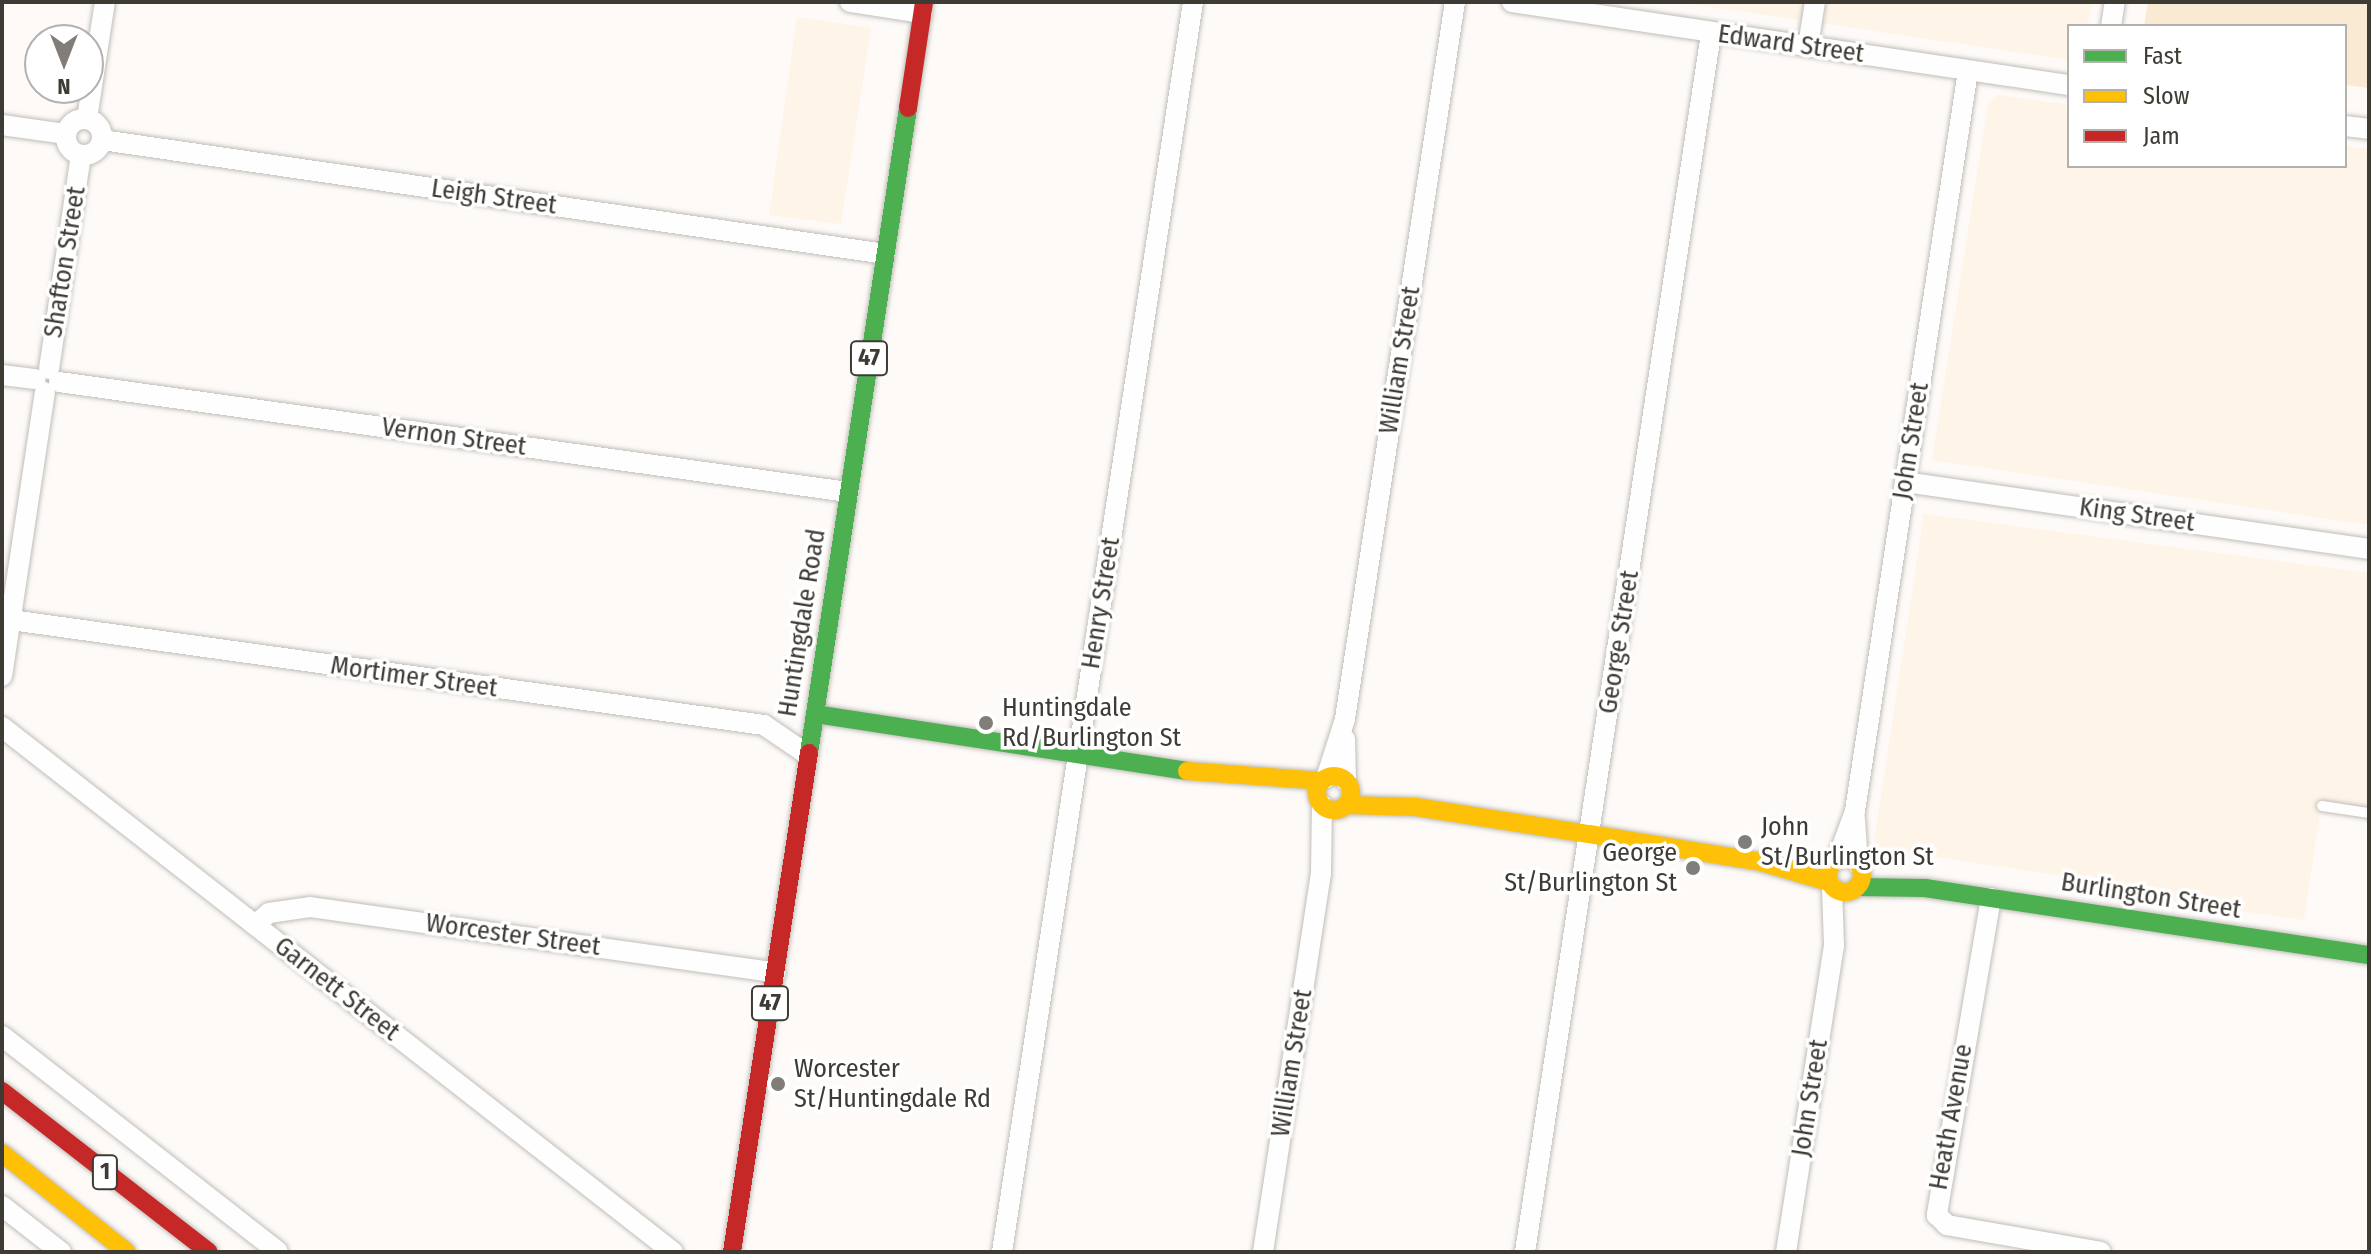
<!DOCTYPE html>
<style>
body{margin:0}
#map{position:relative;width:2371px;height:1254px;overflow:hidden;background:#fdfaf7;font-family:"Fira Sans Condensed",sans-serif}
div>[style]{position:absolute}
.built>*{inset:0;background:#fef4e8}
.green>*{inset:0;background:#faead3}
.roads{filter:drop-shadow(0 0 2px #c0beb9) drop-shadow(0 0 2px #c0beb9)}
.lane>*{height:10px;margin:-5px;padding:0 5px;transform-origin:5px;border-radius:5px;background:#fffefe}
.street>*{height:20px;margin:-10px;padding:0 10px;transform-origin:10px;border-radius:10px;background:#fffefe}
.street>.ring{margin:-10px;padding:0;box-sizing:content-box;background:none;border:20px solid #fffefe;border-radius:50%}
.fast>*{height:18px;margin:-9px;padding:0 9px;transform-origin:9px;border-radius:9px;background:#4caf50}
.slow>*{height:18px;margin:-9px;padding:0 9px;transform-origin:9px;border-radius:9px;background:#ffc107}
.slow>.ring{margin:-9px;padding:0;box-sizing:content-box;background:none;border:18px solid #ffc107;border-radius:50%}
.jam>*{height:18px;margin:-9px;padding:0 9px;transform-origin:9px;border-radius:9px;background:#c62828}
.dots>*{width:22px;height:22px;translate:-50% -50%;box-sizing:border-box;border:4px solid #fff;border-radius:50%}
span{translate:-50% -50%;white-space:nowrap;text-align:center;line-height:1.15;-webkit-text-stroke:7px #fff;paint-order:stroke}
.shield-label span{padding:2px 6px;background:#fff;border:2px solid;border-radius:6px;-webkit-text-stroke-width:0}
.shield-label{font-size:24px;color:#3e3b35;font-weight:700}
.street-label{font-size:26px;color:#3e3b35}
.poi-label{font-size:26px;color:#3e3b35}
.left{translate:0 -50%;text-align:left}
.right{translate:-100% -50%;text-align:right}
.frame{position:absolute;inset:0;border:4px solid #3e3b35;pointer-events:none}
.legend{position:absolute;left:2067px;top:24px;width:280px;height:144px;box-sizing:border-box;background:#fff;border:2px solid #b2b1ae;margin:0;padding:10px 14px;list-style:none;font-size:24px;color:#3e3b35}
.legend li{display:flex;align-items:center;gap:16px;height:40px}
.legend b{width:40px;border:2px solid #b2b1ae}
.north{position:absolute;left:24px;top:24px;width:80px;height:80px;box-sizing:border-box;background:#fff;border:2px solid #b2b1ae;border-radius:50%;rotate:180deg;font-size:22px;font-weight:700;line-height:32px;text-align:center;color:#3e3b35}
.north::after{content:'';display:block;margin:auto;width:28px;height:36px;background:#817e79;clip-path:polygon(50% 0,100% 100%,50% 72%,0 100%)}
</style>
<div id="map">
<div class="built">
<i style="clip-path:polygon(1678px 2px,2092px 2px,2088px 26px,2069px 26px,2069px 60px)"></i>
<i style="clip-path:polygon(797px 17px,871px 28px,841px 224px,769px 215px)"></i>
<i style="clip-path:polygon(1998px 95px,2069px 105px,2069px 166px,2345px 166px,2345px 146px,2369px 149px,2369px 525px,1932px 460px,1988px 103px)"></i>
<i style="clip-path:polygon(1924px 514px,2369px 573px,2369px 819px,2320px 812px,2304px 920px,2068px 886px,2069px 877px,1879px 848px,1874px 842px)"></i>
</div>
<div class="green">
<i style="clip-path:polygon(2148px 2px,2369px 2px,2369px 88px,2345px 85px,2345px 26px,2144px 26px)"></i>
</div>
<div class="roads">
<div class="lane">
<i style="left:2322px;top:806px;width:48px;rotate:8.5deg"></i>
</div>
<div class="street">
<i style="left:850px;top:2px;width:73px;rotate:8.7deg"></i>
<i style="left:1512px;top:2px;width:563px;rotate:8.48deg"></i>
<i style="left:2111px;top:26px;width:24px;rotate:-81deg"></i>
<i style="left:1808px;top:46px;width:45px;rotate:-81deg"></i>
<i class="ring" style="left:66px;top:119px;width:16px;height:16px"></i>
<i style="left:87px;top:119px;width:118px;rotate:-81.3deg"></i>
<i style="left:2px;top:125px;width:65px;rotate:8deg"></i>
<i style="left:2345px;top:126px;width:24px;rotate:7deg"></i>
<i style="left:102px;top:140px;width:791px;rotate:8.28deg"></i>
<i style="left:49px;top:369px;width:216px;rotate:-81.5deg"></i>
<i style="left:2px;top:375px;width:34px;rotate:7deg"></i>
<i style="left:59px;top:382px;width:797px;rotate:7.94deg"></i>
<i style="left:1905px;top:482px;width:469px;rotate:8.2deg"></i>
<i style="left:11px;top:620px;width:760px;rotate:7.94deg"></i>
<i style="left:764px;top:725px;width:53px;rotate:34.3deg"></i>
<i style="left:2px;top:676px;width:287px;rotate:-81.4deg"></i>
<i style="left:2px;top:727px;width:852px;rotate:38.04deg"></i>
<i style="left:1345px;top:739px;width:42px;rotate:88.6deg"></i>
<i style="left:1326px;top:778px;width:62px;rotate:-72.1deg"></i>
<i style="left:1345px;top:719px;width:725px;rotate:-81.28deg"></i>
<i style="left:1855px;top:819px;width:45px;rotate:86.2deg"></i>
<i style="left:1837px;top:860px;width:52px;rotate:-69.8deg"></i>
<i style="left:1855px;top:811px;width:749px;rotate:-81.32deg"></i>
<i style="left:1991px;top:898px;width:322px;rotate:99.7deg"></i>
<i style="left:1937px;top:1215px;width:14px;rotate:45deg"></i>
<i style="left:1947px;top:1225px;width:156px;rotate:9.9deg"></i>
<i style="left:255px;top:925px;width:18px;rotate:-41deg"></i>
<i style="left:269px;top:913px;width:41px;rotate:-8.3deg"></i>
<i style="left:310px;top:907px;width:470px;rotate:8deg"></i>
<i style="left:2px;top:1036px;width:350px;rotate:38deg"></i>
<i style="left:2px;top:1206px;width:75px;rotate:37.9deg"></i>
<i style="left:1002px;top:1252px;width:1265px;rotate:-81.31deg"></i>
<i style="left:1263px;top:1252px;width:382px;rotate:-81.3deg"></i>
<i style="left:1321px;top:874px;width:69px;rotate:-89.2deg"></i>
<i style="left:1525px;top:1252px;width:1233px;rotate:-81.32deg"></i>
<i style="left:1786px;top:1252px;width:311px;rotate:-81.1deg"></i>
<i style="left:1834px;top:945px;width:58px;rotate:-92deg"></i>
</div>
<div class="fast">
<i style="left:815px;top:714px;width:376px;rotate:8.7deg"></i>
<i style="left:809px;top:753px;width:653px;rotate:-81.27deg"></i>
<i style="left:1857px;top:887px;width:68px;rotate:0.8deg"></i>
<i style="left:1925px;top:888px;width:449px;rotate:8.6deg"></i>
</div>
<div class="slow">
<i style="left:1187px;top:771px;width:135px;rotate:4.2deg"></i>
<i class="ring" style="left:1317px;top:776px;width:16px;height:16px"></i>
<i style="left:1346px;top:805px;width:70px;rotate:1.6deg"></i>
<i style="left:1416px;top:807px;width:175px;rotate:8.9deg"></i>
<i style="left:1589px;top:834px;width:174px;rotate:9.2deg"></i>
<i style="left:1761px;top:862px;width:71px;rotate:16.4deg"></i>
<i class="ring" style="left:1828px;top:858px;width:16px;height:16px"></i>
<i style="left:2px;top:1153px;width:159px;rotate:38.4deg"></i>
</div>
<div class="jam">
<i style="left:908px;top:108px;width:107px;rotate:-81.4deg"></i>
<i style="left:2px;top:1091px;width:262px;rotate:37.9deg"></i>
<i style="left:732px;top:1252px;width:505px;rotate:-81.23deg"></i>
</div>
</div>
<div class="dots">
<i style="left:986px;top:723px;background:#817e79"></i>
<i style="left:1745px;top:842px;background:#817e79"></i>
<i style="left:1693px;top:868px;background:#817e79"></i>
<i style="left:778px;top:1084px;background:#817e79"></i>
</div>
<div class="shield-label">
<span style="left:869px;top:358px">47</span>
<span style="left:770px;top:1003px">47</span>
<span style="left:105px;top:1172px">1</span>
</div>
<div class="street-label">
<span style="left:1791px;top:44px;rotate:8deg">Edward Street</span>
<span style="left:494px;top:197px;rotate:8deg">Leigh Street</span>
<span style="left:65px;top:262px;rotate:-81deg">Shafton Street</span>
<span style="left:1400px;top:360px;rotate:-81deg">William Street</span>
<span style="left:454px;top:437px;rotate:8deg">Vernon Street</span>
<span style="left:1911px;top:441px;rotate:-81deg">John Street</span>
<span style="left:2137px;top:515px;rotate:8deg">King Street</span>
<span style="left:1101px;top:603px;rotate:-81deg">Henry Street</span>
<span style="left:802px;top:623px;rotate:-81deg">Huntingdale Road</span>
<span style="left:1619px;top:642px;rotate:-81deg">George Street</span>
<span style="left:414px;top:677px;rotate:8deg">Mortimer Street</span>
<span style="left:2151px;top:896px;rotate:9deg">Burlington Street</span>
<span style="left:513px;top:935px;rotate:8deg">Worcester Street</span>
<span style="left:337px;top:989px;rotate:38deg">Garnett Street</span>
<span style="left:1292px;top:1063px;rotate:-81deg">William Street</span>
<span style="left:1810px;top:1098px;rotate:-81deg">John Street</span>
<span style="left:1951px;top:1117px;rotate:-80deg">Heath Avenue</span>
</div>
<div class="poi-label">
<span class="left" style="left:1002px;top:723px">Huntingdale<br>Rd/Burlington St</span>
<span class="left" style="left:1761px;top:842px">John<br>St/Burlington St</span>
<span class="right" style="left:1677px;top:868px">George<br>St/Burlington St</span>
<span class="left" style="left:794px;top:1084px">Worcester<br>St/Huntingdale Rd</span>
</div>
<div class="frame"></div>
<ul class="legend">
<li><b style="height:10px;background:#4caf50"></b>Fast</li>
<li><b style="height:10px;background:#ffc107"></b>Slow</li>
<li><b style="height:10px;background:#c62828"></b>Jam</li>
</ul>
<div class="north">N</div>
</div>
